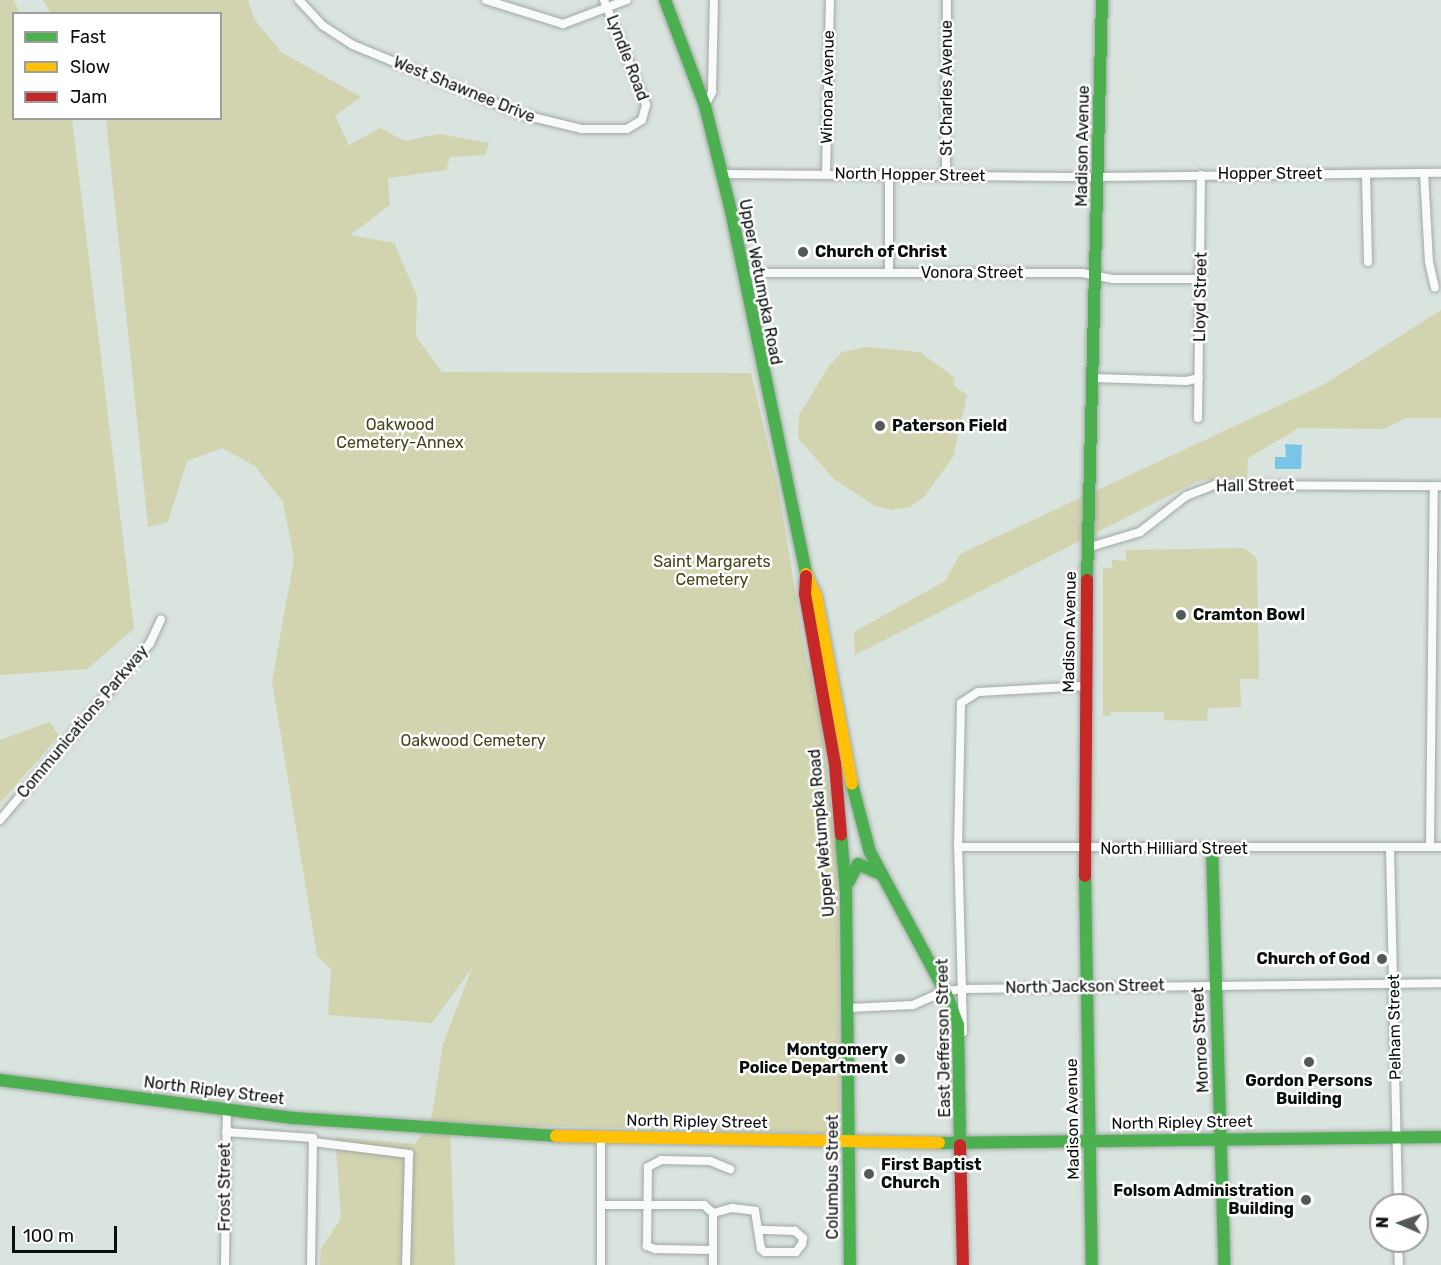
<!DOCTYPE html>
<style>
body{margin:0}
#map{position:relative;width:1441px;height:1265px;overflow:hidden;background:#dae4df;font-family:Rubik,sans-serif}
div>[style]{position:absolute}
.green>*{inset:0;background:#d2d3af}
.water>*{inset:0;background:#79c5e7}
.roads{filter:drop-shadow(0 0 2px #a1a9a5) drop-shadow(0 0 2px #a1a9a5)}
.street>*{height:8px;margin:-4px;padding:0 4px;transform-origin:4px;border-radius:4px;background:#f9fbfa}
.fast>*{height:12px;margin:-6px;padding:0 6px;transform-origin:6px;border-radius:6px;background:#4caf50}
.slow>*{height:12px;margin:-6px;padding:0 6px;transform-origin:6px;border-radius:6px;background:#ffc107}
.jam>*{height:12px;margin:-6px;padding:0 6px;transform-origin:6px;border-radius:6px;background:#c62828}
.dots>*{width:16px;height:16px;translate:-50% -50%;box-sizing:border-box;border:3px solid #fff;border-radius:50%}
span{translate:-50% -50%;white-space:nowrap;text-align:center;line-height:1.15;-webkit-text-stroke:5px #fff;paint-order:stroke}
.street-label{font-size:16px;color:#080e0c}
.poi-label{font-size:16px;color:#080e0c;font-weight:700}
.left{translate:0 -50%;text-align:left}
.right{translate:-100% -50%;text-align:right}
.park-label{font-size:16px;color:#464219}
.legend{position:absolute;left:12px;top:12px;width:210px;height:108px;box-sizing:border-box;background:#fff;border:2px solid #9c9f9e;margin:0;padding:8px 10px;list-style:none;font-size:18px;color:#080e0c}
.legend li{display:flex;align-items:center;gap:12px;height:30px}
.legend b{width:30px;border:2px solid #9c9f9e}
.north{position:absolute;left:1369px;top:1193px;width:60px;height:60px;box-sizing:border-box;background:#fff;border:2px solid #9c9f9e;border-radius:50%;rotate:272deg;font-size:16px;font-weight:700;line-height:24px;text-align:center;color:#080e0c}
.north::after{content:'';display:block;margin:auto;width:21px;height:27px;background:#525956;clip-path:polygon(50% 0,100% 100%,50% 72%,0 100%)}
.scale{position:absolute;left:12px;top:1226px;width:105px;height:27px;box-sizing:border-box;border:3px solid #080e0c;border-top:0;padding-left:8px;font-size:18px;line-height:21px;white-space:nowrap;color:#080e0c;-webkit-text-stroke:4px #fff;paint-order:stroke}
</style>
<div id="map">
<div class="green">
<i style="clip-path:polygon(0 0,13px 0,20px 13px,14px 14px,14px 118px,72px 119px,134px 629px,87px 669px,0 675px)"></i>
<i style="clip-path:polygon(43px 0,248px 0,255px 20px,281px 52px,361px 97px,335px 116px,349px 145px,380px 128px,405px 141px,439px 134px,489px 143px,485px 155px,450px 157px,446px 170px,388px 178px,390px 205px,350px 235px,394px 243px,417px 296px,416px 336px,442px 372px,751px 373px,779px 492px,805px 653px,820px 714px,837px 855px,840px 1133px,450px 1124px,455px 1265px,320px 1265px,321px 1249px,341px 1218px,335px 1137px,415px 1144px,431px 1122px,443px 1044px,472px 968px,432px 1023px,328px 1015px,331px 969px,317px 956px,272px 681px,294px 559px,283px 502px,255px 466px,222px 448px,187px 461px,168px 522px,148px 527px,106px 119px,220px 118px,220px 14px,51px 13px)"></i>
<i style="clip-path:polygon(1441px 310px,1441px 418px,1406px 418px,1384px 429px,1299px 428px,1248px 458px,1247px 477px,1198px 481px,855px 655px,854px 632px,945px 581px,960px 554px,1323px 385px)"></i>
<i style="clip-path:polygon(867px 347px,920px 352px,955px 378px,953px 385px,967px 395px,953px 457px,924px 497px,910px 507px,891px 510px,875px 506px,834px 479px,798px 438px,799px 415px,829px 366px,842px 352px)"></i>
<i style="clip-path:polygon(1244px 548px,1257px 558px,1259px 679px,1240px 679px,1241px 707px,1208px 708px,1207px 721px,1164px 720px,1164px 712px,1111px 712px,1110px 716px,1103px 716px,1103px 568px,1112px 568px,1112px 560px,1126px 561px,1126px 550px)"></i>
<i style="clip-path:polygon(50px 722px,59px 736px,0 803px,0 740px)"></i>
</div>
<div class="water">
<i style="clip-path:polygon(1285px 444px,1302px 445px,1301px 469px,1275px 469px,1275px 457px,1286px 457px)"></i>
</div>
<div class="roads">
<div class="street">
<i style="left:299px;top:0;width:34px;rotate:47deg"></i>
<i style="left:322px;top:25px;width:37px;rotate:33deg"></i>
<i style="left:353px;top:45px;width:185px;rotate:22.3deg"></i>
<i style="left:524px;top:115px;width:60px;rotate:13.6deg"></i>
<i style="left:582px;top:129px;width:45px"></i>
<i style="left:627px;top:129px;width:17px;rotate:-31deg"></i>
<i style="left:642px;top:120px;width:16px;rotate:-75deg"></i>
<i style="left:646px;top:105px;width:113px;rotate:-111.8deg"></i>
<i style="left:486px;top:0;width:81px;rotate:17.3deg"></i>
<i style="left:563px;top:24px;width:68px;rotate:-20.6deg"></i>
<i style="left:705px;top:106px;width:16px;rotate:-63deg"></i>
<i style="left:712px;top:92px;width:92px;rotate:-88.8deg"></i>
<i style="left:1424px;top:173px;width:89px;rotate:86.8deg"></i>
<i style="left:1429px;top:262px;width:26px;rotate:77deg"></i>
<i style="left:722px;top:174px;width:376px;rotate:0.5deg"></i>
<i style="left:1098px;top:177px;width:343px;rotate:-0.7deg"></i>
<i style="left:826px;top:174px;width:174px;rotate:-88.7deg"></i>
<i style="left:1366px;top:174px;width:88px;rotate:88.7deg"></i>
<i style="left:946px;top:175px;width:175px;rotate:-89.7deg"></i>
<i style="left:742px;top:273px;width:340px"></i>
<i style="left:1082px;top:273px;width:32px;rotate:11deg"></i>
<i style="left:1113px;top:279px;width:88px"></i>
<i style="left:889px;top:273px;width:98px;rotate:-90deg"></i>
<i style="left:1094px;top:378px;width:92px;rotate:1.9deg"></i>
<i style="left:1186px;top:381px;width:13px;rotate:-13deg"></i>
<i style="left:1198px;top:418px;width:243px;rotate:-89.3deg"></i>
<i style="left:1087px;top:548px;width:55px;rotate:-16.8deg"></i>
<i style="left:1140px;top:532px;width:58px;rotate:-38deg"></i>
<i style="left:1186px;top:496px;width:31px;rotate:-21deg"></i>
<i style="left:1215px;top:485px;width:226px;rotate:0.3deg"></i>
<i style="left:0;top:820px;width:232px;rotate:-49.7deg"></i>
<i style="left:150px;top:643px;width:26px;rotate:-65deg"></i>
<i style="left:958px;top:847px;width:483px"></i>
<i style="left:1430px;top:847px;width:361px;rotate:-89.4deg"></i>
<i style="left:1390px;top:848px;width:357px;rotate:88.7deg"></i>
<i style="left:849px;top:1008px;width:64px;rotate:-2.7deg"></i>
<i style="left:913px;top:1005px;width:35px;rotate:-24deg"></i>
<i style="left:945px;top:991px;width:18px;rotate:-6deg"></i>
<i style="left:963px;top:989px;width:478px;rotate:-0.7deg"></i>
<i style="left:963px;top:1032px;width:185px;rotate:-91.5deg"></i>
<i style="left:958px;top:847px;width:144px;rotate:-88.8deg"></i>
<i style="left:961px;top:703px;width:20px;rotate:-33deg"></i>
<i style="left:978px;top:692px;width:108px;rotate:-3.2deg"></i>
<i style="left:226px;top:1132px;width:87px;rotate:3.9deg"></i>
<i style="left:313px;top:1138px;width:127px;rotate:90.9deg"></i>
<i style="left:313px;top:1142px;width:97px;rotate:7.1deg"></i>
<i style="left:409px;top:1154px;width:111px;rotate:91.5deg"></i>
<i style="left:601px;top:1205px;width:103px"></i>
<i style="left:704px;top:1205px;width:12px;rotate:42deg"></i>
<i style="left:713px;top:1213px;width:52px;rotate:90deg"></i>
<i style="left:713px;top:1213px;width:20px;rotate:-15deg"></i>
<i style="left:732px;top:1208px;width:23px;rotate:7deg"></i>
<i style="left:755px;top:1211px;width:38px;rotate:81deg"></i>
<i style="left:761px;top:1249px;width:5px;rotate:37deg"></i>
<i style="left:765px;top:1252px;width:31px"></i>
<i style="left:796px;top:1252px;width:10px;rotate:-53deg"></i>
<i style="left:802px;top:1244px;width:6px;rotate:-81deg"></i>
<i style="left:803px;top:1238px;width:11px;rotate:-139deg"></i>
<i style="left:795px;top:1231px;width:35px;rotate:-178deg"></i>
<i style="left:1398px;top:1241px;width:24px;rotate:88deg"></i>
<i style="left:713px;top:1250px;width:58px;rotate:-179deg"></i>
<i style="left:655px;top:1249px;width:9px;rotate:-159deg"></i>
<i style="left:647px;top:1246px;width:79px;rotate:-89.3deg"></i>
<i style="left:648px;top:1167px;width:15px;rotate:-28deg"></i>
<i style="left:661px;top:1160px;width:49px;rotate:1.2deg"></i>
<i style="left:710px;top:1161px;width:22px;rotate:22deg"></i>
<i style="left:225px;top:1265px;width:157px;rotate:-89.3deg"></i>
<i style="left:601px;top:1265px;width:129px;rotate:-90deg"></i>
</div>
<div class="fast">
<i style="left:665px;top:0;width:113px;rotate:69.3deg"></i>
<i style="left:705px;top:106px;width:108px;rotate:76.1deg"></i>
<i style="left:731px;top:211px;width:371px;rotate:78.3deg"></i>
<i style="left:1087px;top:580px;width:580px;rotate:-88.52deg"></i>
<i style="left:852px;top:784px;width:70px;rotate:75.2deg"></i>
<i style="left:870px;top:852px;width:158px;rotate:61.7deg"></i>
<i style="left:945px;top:991px;width:36px;rotate:69deg"></i>
<i style="left:958px;top:1025px;width:120px;rotate:89deg"></i>
<i style="left:841px;top:835px;width:58px;rotate:85.1deg"></i>
<i style="left:846px;top:893px;width:372px;rotate:89.4deg"></i>
<i style="left:1212px;top:849px;width:416px;rotate:88.3deg"></i>
<i style="left:1085px;top:876px;width:389px;rotate:89deg"></i>
<i style="left:848px;top:883px;width:21px;rotate:-62deg"></i>
<i style="left:858px;top:864px;width:24px;rotate:24deg"></i>
<i style="left:0;top:1080px;width:295px;rotate:7.4deg"></i>
<i style="left:293px;top:1118px;width:264px;rotate:3.9deg"></i>
<i style="left:939px;top:1143px;width:502px;rotate:-0.68deg"></i>
</div>
<div class="slow">
<i style="left:806px;top:574px;width:24px;rotate:66deg"></i>
<i style="left:816px;top:596px;width:191px;rotate:79.2deg"></i>
<i style="left:556px;top:1136px;width:383px;rotate:1deg"></i>
</div>
<div class="jam">
<i style="left:806px;top:576px;width:18px;rotate:93deg"></i>
<i style="left:805px;top:594px;width:173px;rotate:80deg"></i>
<i style="left:835px;top:764px;width:71px;rotate:85.2deg"></i>
<i style="left:1085px;top:876px;width:296px;rotate:-89.6deg"></i>
<i style="left:960px;top:1145px;width:120px;rotate:88.6deg"></i>
</div>
</div>
<div class="dots">
<i style="left:803px;top:252px;background:#525956"></i>
<i style="left:880px;top:426px;background:#525956"></i>
<i style="left:1181px;top:615px;background:#525956"></i>
<i style="left:1382px;top:959px;background:#525956"></i>
<i style="left:900px;top:1059px;background:#525956"></i>
<i style="left:1309px;top:1062px;background:#525956"></i>
<i style="left:869px;top:1174px;background:#525956"></i>
<i style="left:1306px;top:1200px;background:#525956"></i>
</div>
<div class="street-label">
<span style="left:627px;top:58px;rotate:69deg">Lyndle Road</span>
<span style="left:828px;top:87px;rotate:-89deg">Winona Avenue</span>
<span style="left:947px;top:88px;rotate:-90deg">St Charles Avenue</span>
<span style="left:464px;top:90px;rotate:22deg">West Shawnee Drive</span>
<span style="left:1083px;top:146px;rotate:-89deg">Madison Avenue</span>
<span style="left:1270px;top:174px">Hopper Street</span>
<span style="left:910px;top:175px;rotate:1deg">North Hopper Street</span>
<span style="left:972px;top:273px">Vonora Street</span>
<span style="left:760px;top:282px;rotate:79deg">Upper Wetumpka Road</span>
<span style="left:1201px;top:297px;rotate:-89deg">Lloyd Street</span>
<span style="left:1255px;top:486px;rotate:-1deg">Hall Street</span>
<span style="left:1070px;top:632px;rotate:-89deg">Madison Avenue</span>
<span style="left:83px;top:722px;rotate:-50deg">Communications Parkway</span>
<span style="left:822px;top:833px;rotate:-95deg">Upper Wetumpka Road</span>
<span style="left:1174px;top:849px">North Hilliard Street</span>
<span style="left:1085px;top:987px;rotate:-1deg">North Jackson Street</span>
<span style="left:1395px;top:1027px;rotate:-91deg">Pelham Street</span>
<span style="left:944px;top:1038px;rotate:-91deg">East Jefferson Street</span>
<span style="left:1201px;top:1040px;rotate:-93deg">Monroe Street</span>
<span style="left:214px;top:1091px;rotate:7deg">North Ripley Street</span>
<span style="left:1073px;top:1119px;rotate:-91deg">Madison Avenue</span>
<span style="left:697px;top:1122px;rotate:1deg">North Ripley Street</span>
<span style="left:1182px;top:1123px;rotate:-1deg">North Ripley Street</span>
<span style="left:833px;top:1177px;rotate:-90deg">Columbus Street</span>
<span style="left:225px;top:1187px;rotate:-90deg">Frost Street</span>
</div>
<div class="poi-label">
<span class="left" style="left:815px;top:252px">Church of Christ</span>
<span class="left" style="left:892px;top:426px">Paterson Field</span>
<span class="left" style="left:1193px;top:615px">Cramton Bowl</span>
<span class="right" style="left:1370px;top:959px">Church of God</span>
<span class="right" style="left:888px;top:1059px">Montgomery<br>Police Department</span>
<span style="left:1309px;top:1090px">Gordon Persons<br>Building</span>
<span class="left" style="left:881px;top:1174px">First Baptist<br>Church</span>
<span class="right" style="left:1294px;top:1200px">Folsom Administration<br>Building</span>
</div>
<div class="park-label">
<span style="left:400px;top:434px">Oakwood<br>Cemetery-Annex</span>
<span style="left:712px;top:571px">Saint Margarets<br>Cemetery</span>
<span style="left:473px;top:741px">Oakwood Cemetery</span>
</div>
<ul class="legend">
<li><b style="height:8px;background:#4caf50"></b>Fast</li>
<li><b style="height:8px;background:#ffc107"></b>Slow</li>
<li><b style="height:8px;background:#c62828"></b>Jam</li>
</ul>
<div class="north">N</div>
<div class="scale">100 m</div>
</div>
